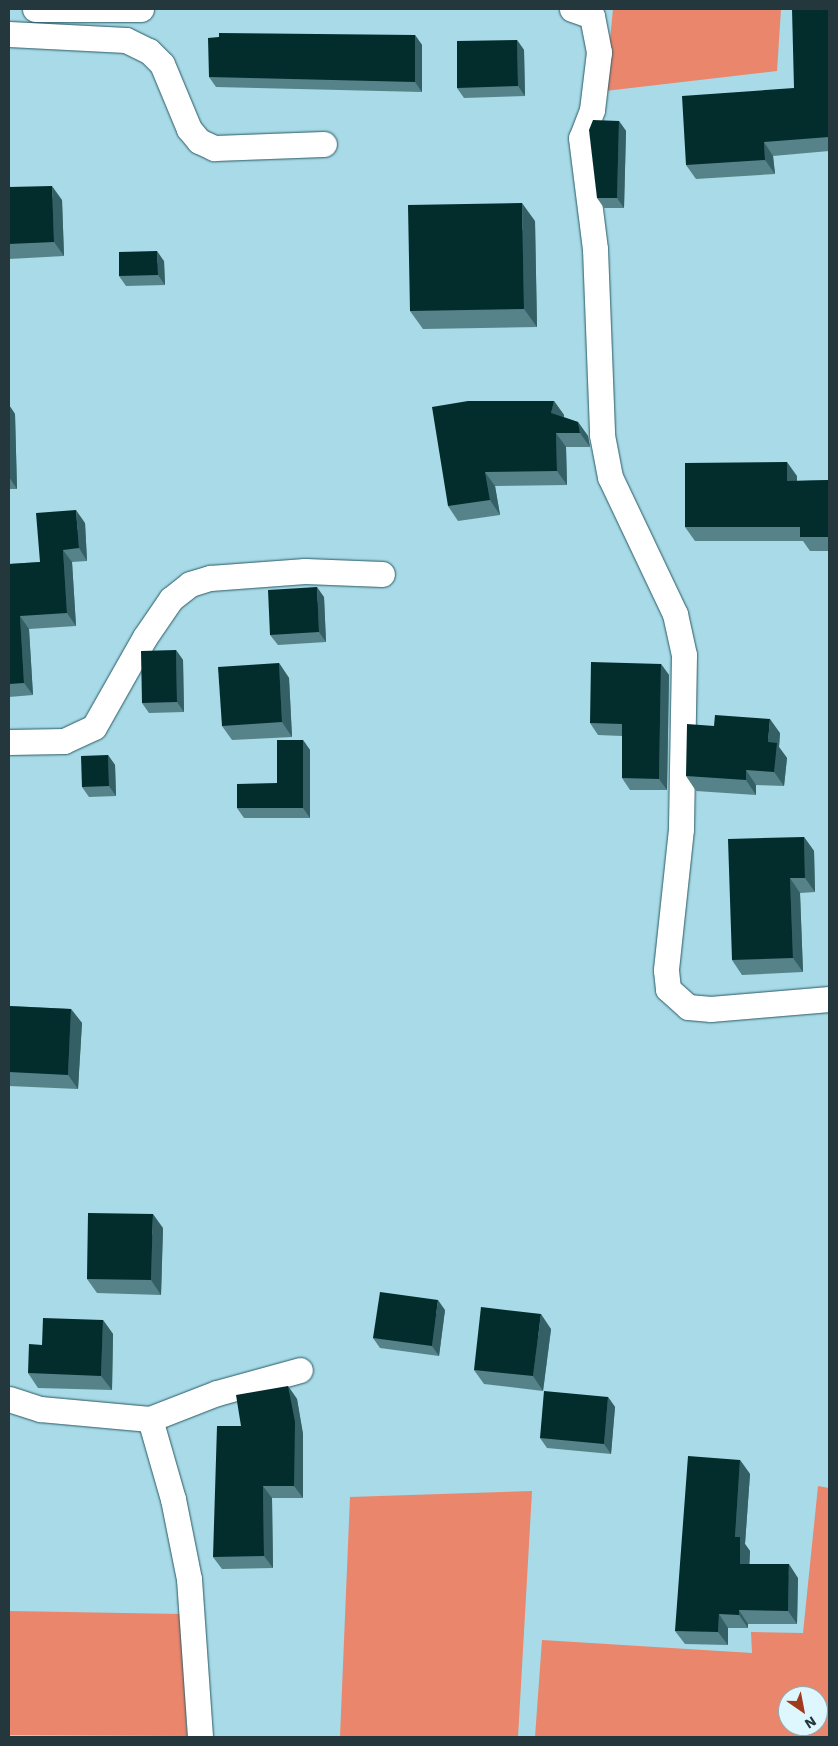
<!DOCTYPE html>
<style>
body{margin:0}
#map{position:relative;width:838px;height:1746px;overflow:hidden;background:#a8dae7;font-family:"Work Sans",sans-serif}
div>[style]{position:absolute}
.green>*{inset:0;background:#e9866c}
.roads{filter:drop-shadow(0 0 1px #295964) drop-shadow(0 0 1px #295964)}
.minor>*{height:25px;margin:-12.5px;padding:0 12.5px;transform-origin:12.5px;border-radius:12.5px;background:#fff}
.wall>*{inset:0;background:#56838a}
.shaded-wall>*{inset:0;background:#346065}
.building>*{inset:0;background:#032c2d}
span{translate:-50% -50%;white-space:nowrap;text-align:center;line-height:1.15;-webkit-text-stroke:5px #def6fd;paint-order:stroke}
.frame{position:absolute;inset:0;border:10px solid #23373c;pointer-events:none}
.north{position:absolute;left:778px;top:1686px;width:50px;height:50px;box-sizing:border-box;background:#def6fd;border:1px solid #93aab0;border-radius:50%;rotate:147deg;font-size:14px;font-weight:700;line-height:20px;text-align:center;color:#23373c}
.north::after{content:'';display:block;margin:auto;width:18px;height:22px;background:#a1391d;clip-path:polygon(50% 0,100% 100%,50% 72%,0 100%)}
</style>
<div id="map">
<div class="green">
<i style="clip-path:polygon(613px 9px,781px 9px,777px 71px,605px 91px)"></i>
<i style="clip-path:polygon(evenodd,818px 1486px,829px 1488px,829px 1737px,535px 1737px,542px 1640px,752px 1653px,751px 1632px,803px 1633px,818px 1486px,788px 1696px,818px 1696px,818px 1726px,788px 1726px,788px 1696px)"></i>
<i style="clip-path:polygon(532px 1491px,518px 1737px,340px 1737px,350px 1497px)"></i>
<i style="clip-path:polygon(9px 1611px,181px 1614px,187px 1736px,9px 1735px)"></i>
</div>
<div class="roads">
<div class="minor">
<i style="left:35px;top:9px;width:106px"></i>
<i style="left:572px;top:9px;width:21px;rotate:19deg"></i>
<i style="left:592px;top:16px;width:37px;rotate:79deg"></i>
<i style="left:599px;top:52px;width:58px;rotate:96.9deg"></i>
<i style="left:592px;top:110px;width:30px;rotate:111deg"></i>
<i style="left:581px;top:138px;width:112px;rotate:82.8deg"></i>
<i style="left:595px;top:249px;width:186px;rotate:87.8deg"></i>
<i style="left:602px;top:435px;width:43px;rotate:79.2deg"></i>
<i style="left:610px;top:477px;width:152px;rotate:64.6deg"></i>
<i style="left:675px;top:614px;width:42px;rotate:77.6deg"></i>
<i style="left:684px;top:655px;width:174px;rotate:91deg"></i>
<i style="left:681px;top:829px;width:142px;rotate:96.1deg"></i>
<i style="left:666px;top:970px;width:19px;rotate:84deg"></i>
<i style="left:668px;top:989px;width:27px;rotate:42deg"></i>
<i style="left:688px;top:1007px;width:23px;rotate:5deg"></i>
<i style="left:711px;top:1009px;width:118px;rotate:-4.8deg"></i>
<i style="left:9px;top:34px;width:117px;rotate:2.9deg"></i>
<i style="left:126px;top:40px;width:25px;rotate:26deg"></i>
<i style="left:149px;top:51px;width:18px;rotate:45deg"></i>
<i style="left:162px;top:64px;width:70px;rotate:67.4deg"></i>
<i style="left:189px;top:129px;width:16px;rotate:50deg"></i>
<i style="left:199px;top:141px;width:17px;rotate:25deg"></i>
<i style="left:214px;top:148px;width:110px;rotate:-2.1deg"></i>
<i style="left:9px;top:742px;width:55px;rotate:-1deg"></i>
<i style="left:64px;top:741px;width:33px;rotate:-25deg"></i>
<i style="left:94px;top:727px;width:103px;rotate:-60.5deg"></i>
<i style="left:145px;top:637px;width:46px;rotate:-55.6deg"></i>
<i style="left:171px;top:599px;width:24px;rotate:-38deg"></i>
<i style="left:190px;top:584px;width:21px;rotate:-17deg"></i>
<i style="left:210px;top:578px;width:95px;rotate:-4.2deg"></i>
<i style="left:305px;top:571px;width:77px;rotate:2.2deg"></i>
<i style="left:9px;top:1399px;width:33px;rotate:18deg"></i>
<i style="left:40px;top:1409px;width:110px;rotate:5.2deg"></i>
<i style="left:150px;top:1419px;width:83px;rotate:74deg"></i>
<i style="left:173px;top:1499px;width:82px;rotate:78.7deg"></i>
<i style="left:189px;top:1579px;width:158px;rotate:86deg"></i>
<i style="left:150px;top:1419px;width:72px;rotate:-21.2deg"></i>
<i style="left:217px;top:1393px;width:86px;rotate:-15.5deg"></i>
</div>
</div>
<div class="wall">
<i style="clip-path:polygon(829px 9px,829px 151px,773px 156px,775px 174px,696px 179px,686px 165px,794px 88px)"></i>
<i style="clip-path:polygon(415px 35px,422px 45px,422px 92px,216px 87px,209px 77px)"></i>
<i style="clip-path:polygon(517px 40px,524px 50px,525px 96px,464px 98px,457px 88px)"></i>
<i style="clip-path:polygon(619px 121px,626px 131px,624px 208px,604px 208px,597px 198px)"></i>
<i style="clip-path:polygon(9px 187px,62px 200px,64px 256px,9px 259px)"></i>
<i style="clip-path:polygon(535px 221px,537px 327px,423px 329px,410px 311px)"></i>
<i style="clip-path:polygon(164px 261px,165px 285px,126px 286px,119px 276px)"></i>
<i style="clip-path:polygon(554px 401px,564px 415px,564px 417px,578px 422px,588px 436px,590px 447px,566px 447px,567px 485px,495px 486px,500px 515px,458px 521px,448px 506px)"></i>
<i style="clip-path:polygon(9px 405px,15px 414px,17px 489px,9px 489px)"></i>
<i style="clip-path:polygon(797px 476px,797px 481px,829px 480px,829px 551px,810px 551px,803px 541px,695px 541px,685px 527px)"></i>
<i style="clip-path:polygon(85px 523px,87px 561px,72px 562px,76px 626px,29px 629px,33px 695px,9px 697px,9px 564px,40px 562px)"></i>
<i style="clip-path:polygon(324px 597px,326px 642px,278px 645px,270px 635px)"></i>
<i style="clip-path:polygon(176px 650px,183px 660px,184px 712px,149px 713px,142px 703px)"></i>
<i style="clip-path:polygon(279px 663px,289px 678px,292px 737px,232px 740px,222px 726px)"></i>
<i style="clip-path:polygon(661px 664px,669px 675px,667px 790px,630px 790px,622px 778px,622px 736px,598px 735px,590px 723px)"></i>
<i style="clip-path:polygon(780px 733px,779px 747px,787px 758px,784px 786px,756px 785px,756px 795px,696px 791px,686px 776px)"></i>
<i style="clip-path:polygon(303px 740px,310px 750px,310px 818px,244px 818px,237px 808px,277px 783px)"></i>
<i style="clip-path:polygon(108px 755px,115px 765px,116px 796px,89px 797px,82px 787px)"></i>
<i style="clip-path:polygon(804px 837px,814px 851px,815px 892px,800px 893px,803px 972px,742px 975px,732px 960px)"></i>
<i style="clip-path:polygon(9px 1006px,71px 1009px,82px 1023px,78px 1089px,9px 1086px)"></i>
<i style="clip-path:polygon(163px 1228px,161px 1295px,97px 1293px,87px 1279px)"></i>
<i style="clip-path:polygon(445px 1310px,439px 1356px,380px 1348px,373px 1338px)"></i>
<i style="clip-path:polygon(103px 1320px,113px 1334px,112px 1390px,38px 1388px,28px 1373px)"></i>
<i style="clip-path:polygon(551px 1329px,543px 1391px,484px 1384px,474px 1370px)"></i>
<i style="clip-path:polygon(288px 1386px,297px 1399px,303px 1434px,303px 1498px,272px 1498px,273px 1568px,222px 1569px,213px 1557px,241px 1426px)"></i>
<i style="clip-path:polygon(608px 1397px,615px 1407px,611px 1454px,547px 1448px,540px 1438px)"></i>
<i style="clip-path:polygon(740px 1460px,750px 1474px,745px 1544px,750px 1551px,749px 1564px,798px 1578px,797px 1624px,748px 1624px,748px 1628px,728px 1628px,728px 1645px,685px 1644px,675px 1631px)"></i>
</div>
<div class="shaded-wall">
<i style="clip-path:polygon(415px 35px,422px 45px,422px 92px,415px 82px)"></i>
<i style="clip-path:polygon(517px 40px,524px 50px,525px 96px,518px 86px)"></i>
<i style="clip-path:polygon(619px 121px,626px 131px,624px 208px,617px 198px)"></i>
<i style="clip-path:polygon(764px 142px,773px 156px,775px 174px,765px 160px)"></i>
<i style="clip-path:polygon(52px 186px,62px 200px,64px 256px,54px 242px)"></i>
<i style="clip-path:polygon(522px 203px,535px 221px,537px 327px,524px 309px)"></i>
<i style="clip-path:polygon(157px 251px,164px 261px,165px 285px,158px 275px)"></i>
<i style="clip-path:polygon(554px 401px,564px 415px,562px 428px,551px 413px)"></i>
<i style="clip-path:polygon(9px 405px,15px 414px,17px 489px,9px 477px)"></i>
<i style="clip-path:polygon(578px 422px,588px 436px,590px 447px,580px 433px)"></i>
<i style="clip-path:polygon(556px 433px,566px 447px,567px 485px,557px 471px)"></i>
<i style="clip-path:polygon(787px 462px,797px 476px,797px 495px,787px 481px)"></i>
<i style="clip-path:polygon(485px 472px,495px 486px,500px 515px,490px 500px)"></i>
<i style="clip-path:polygon(76px 510px,85px 523px,87px 561px,79px 548px)"></i>
<i style="clip-path:polygon(63px 550px,72px 562px,76px 626px,67px 613px)"></i>
<i style="clip-path:polygon(317px 587px,324px 597px,326px 642px,319px 632px)"></i>
<i style="clip-path:polygon(20px 616px,29px 629px,33px 695px,24px 683px)"></i>
<i style="clip-path:polygon(176px 650px,183px 660px,184px 712px,177px 702px)"></i>
<i style="clip-path:polygon(279px 663px,289px 678px,292px 737px,282px 722px)"></i>
<i style="clip-path:polygon(661px 664px,669px 675px,667px 790px,659px 779px)"></i>
<i style="clip-path:polygon(770px 719px,780px 733px,779px 747px,787px 758px,784px 786px,774px 772px,768px 742px)"></i>
<i style="clip-path:polygon(303px 740px,310px 750px,310px 818px,303px 808px)"></i>
<i style="clip-path:polygon(108px 755px,115px 765px,116px 796px,109px 786px)"></i>
<i style="clip-path:polygon(746px 770px,756px 785px,756px 795px,746px 780px)"></i>
<i style="clip-path:polygon(804px 837px,814px 851px,815px 892px,805px 878px)"></i>
<i style="clip-path:polygon(790px 878px,800px 893px,803px 972px,793px 958px)"></i>
<i style="clip-path:polygon(71px 1009px,82px 1023px,78px 1089px,68px 1075px)"></i>
<i style="clip-path:polygon(153px 1214px,163px 1228px,161px 1295px,151px 1280px)"></i>
<i style="clip-path:polygon(438px 1300px,445px 1310px,439px 1356px,432px 1346px)"></i>
<i style="clip-path:polygon(541px 1314px,551px 1329px,543px 1391px,533px 1376px)"></i>
<i style="clip-path:polygon(103px 1320px,113px 1334px,112px 1390px,101px 1376px)"></i>
<i style="clip-path:polygon(288px 1386px,297px 1399px,303px 1434px,303px 1498px,294px 1486px)"></i>
<i style="clip-path:polygon(608px 1397px,615px 1407px,611px 1454px,604px 1444px)"></i>
<i style="clip-path:polygon(740px 1460px,750px 1474px,745px 1544px,750px 1551px,749px 1577px,740px 1564px,735px 1537px)"></i>
<i style="clip-path:polygon(263px 1486px,272px 1498px,273px 1568px,264px 1556px)"></i>
<i style="clip-path:polygon(789px 1564px,798px 1578px,797px 1624px,788px 1611px)"></i>
<i style="clip-path:polygon(739px 1610px,748px 1624px,748px 1628px,739px 1615px)"></i>
<i style="clip-path:polygon(719px 1614px,728px 1628px,728px 1645px,718px 1632px)"></i>
</div>
<div class="building">
<i style="clip-path:polygon(792px 9px,829px 9px,829px 137px,764px 142px,765px 160px,686px 165px,682px 96px,794px 88px)"></i>
<i style="clip-path:polygon(219px 33px,415px 35px,415px 82px,209px 77px,208px 38px,219px 37px)"></i>
<i style="clip-path:polygon(517px 40px,518px 86px,457px 88px,457px 41px)"></i>
<i style="clip-path:polygon(593px 120px,619px 121px,617px 198px,597px 198px,589px 130px)"></i>
<i style="clip-path:polygon(52px 186px,54px 242px,9px 244px,9px 187px)"></i>
<i style="clip-path:polygon(522px 203px,524px 309px,410px 311px,408px 205px)"></i>
<i style="clip-path:polygon(157px 251px,158px 275px,119px 276px,119px 252px)"></i>
<i style="clip-path:polygon(468px 401px,554px 401px,551px 413px,578px 422px,580px 433px,556px 433px,557px 471px,485px 472px,490px 500px,448px 506px,432px 407px)"></i>
<i style="clip-path:polygon(787px 462px,787px 481px,829px 480px,829px 537px,800px 537px,800px 527px,685px 527px,685px 463px)"></i>
<i style="clip-path:polygon(76px 510px,79px 548px,63px 550px,67px 613px,20px 616px,24px 683px,9px 684px,9px 564px,40px 562px,36px 513px)"></i>
<i style="clip-path:polygon(317px 587px,319px 632px,270px 635px,268px 590px)"></i>
<i style="clip-path:polygon(176px 650px,177px 702px,142px 703px,141px 651px)"></i>
<i style="clip-path:polygon(591px 662px,661px 664px,659px 779px,622px 778px,622px 724px,590px 723px)"></i>
<i style="clip-path:polygon(279px 663px,282px 722px,222px 726px,218px 667px)"></i>
<i style="clip-path:polygon(715px 715px,770px 719px,768px 742px,777px 743px,774px 772px,746px 770px,746px 780px,686px 776px,687px 724px,714px 726px)"></i>
<i style="clip-path:polygon(277px 740px,303px 740px,303px 808px,237px 808px,237px 784px,277px 783px)"></i>
<i style="clip-path:polygon(108px 755px,109px 786px,82px 787px,81px 756px)"></i>
<i style="clip-path:polygon(804px 837px,805px 878px,790px 878px,793px 958px,732px 960px,728px 839px)"></i>
<i style="clip-path:polygon(9px 1006px,71px 1009px,68px 1075px,9px 1072px)"></i>
<i style="clip-path:polygon(88px 1213px,153px 1214px,151px 1280px,87px 1279px)"></i>
<i style="clip-path:polygon(380px 1292px,438px 1300px,432px 1346px,373px 1338px)"></i>
<i style="clip-path:polygon(481px 1307px,541px 1314px,533px 1376px,474px 1370px)"></i>
<i style="clip-path:polygon(43px 1318px,103px 1320px,101px 1376px,28px 1373px,29px 1344px,42px 1345px)"></i>
<i style="clip-path:polygon(288px 1386px,295px 1422px,294px 1486px,263px 1486px,264px 1556px,213px 1557px,217px 1426px,241px 1426px,236px 1395px)"></i>
<i style="clip-path:polygon(544px 1391px,608px 1397px,604px 1444px,540px 1438px)"></i>
<i style="clip-path:polygon(688px 1456px,740px 1460px,735px 1537px,740px 1537px,740px 1564px,789px 1564px,788px 1611px,739px 1610px,739px 1615px,719px 1614px,718px 1632px,675px 1631px)"></i>
</div>
<div class="frame"></div>
<div class="north">N</div>
</div>
